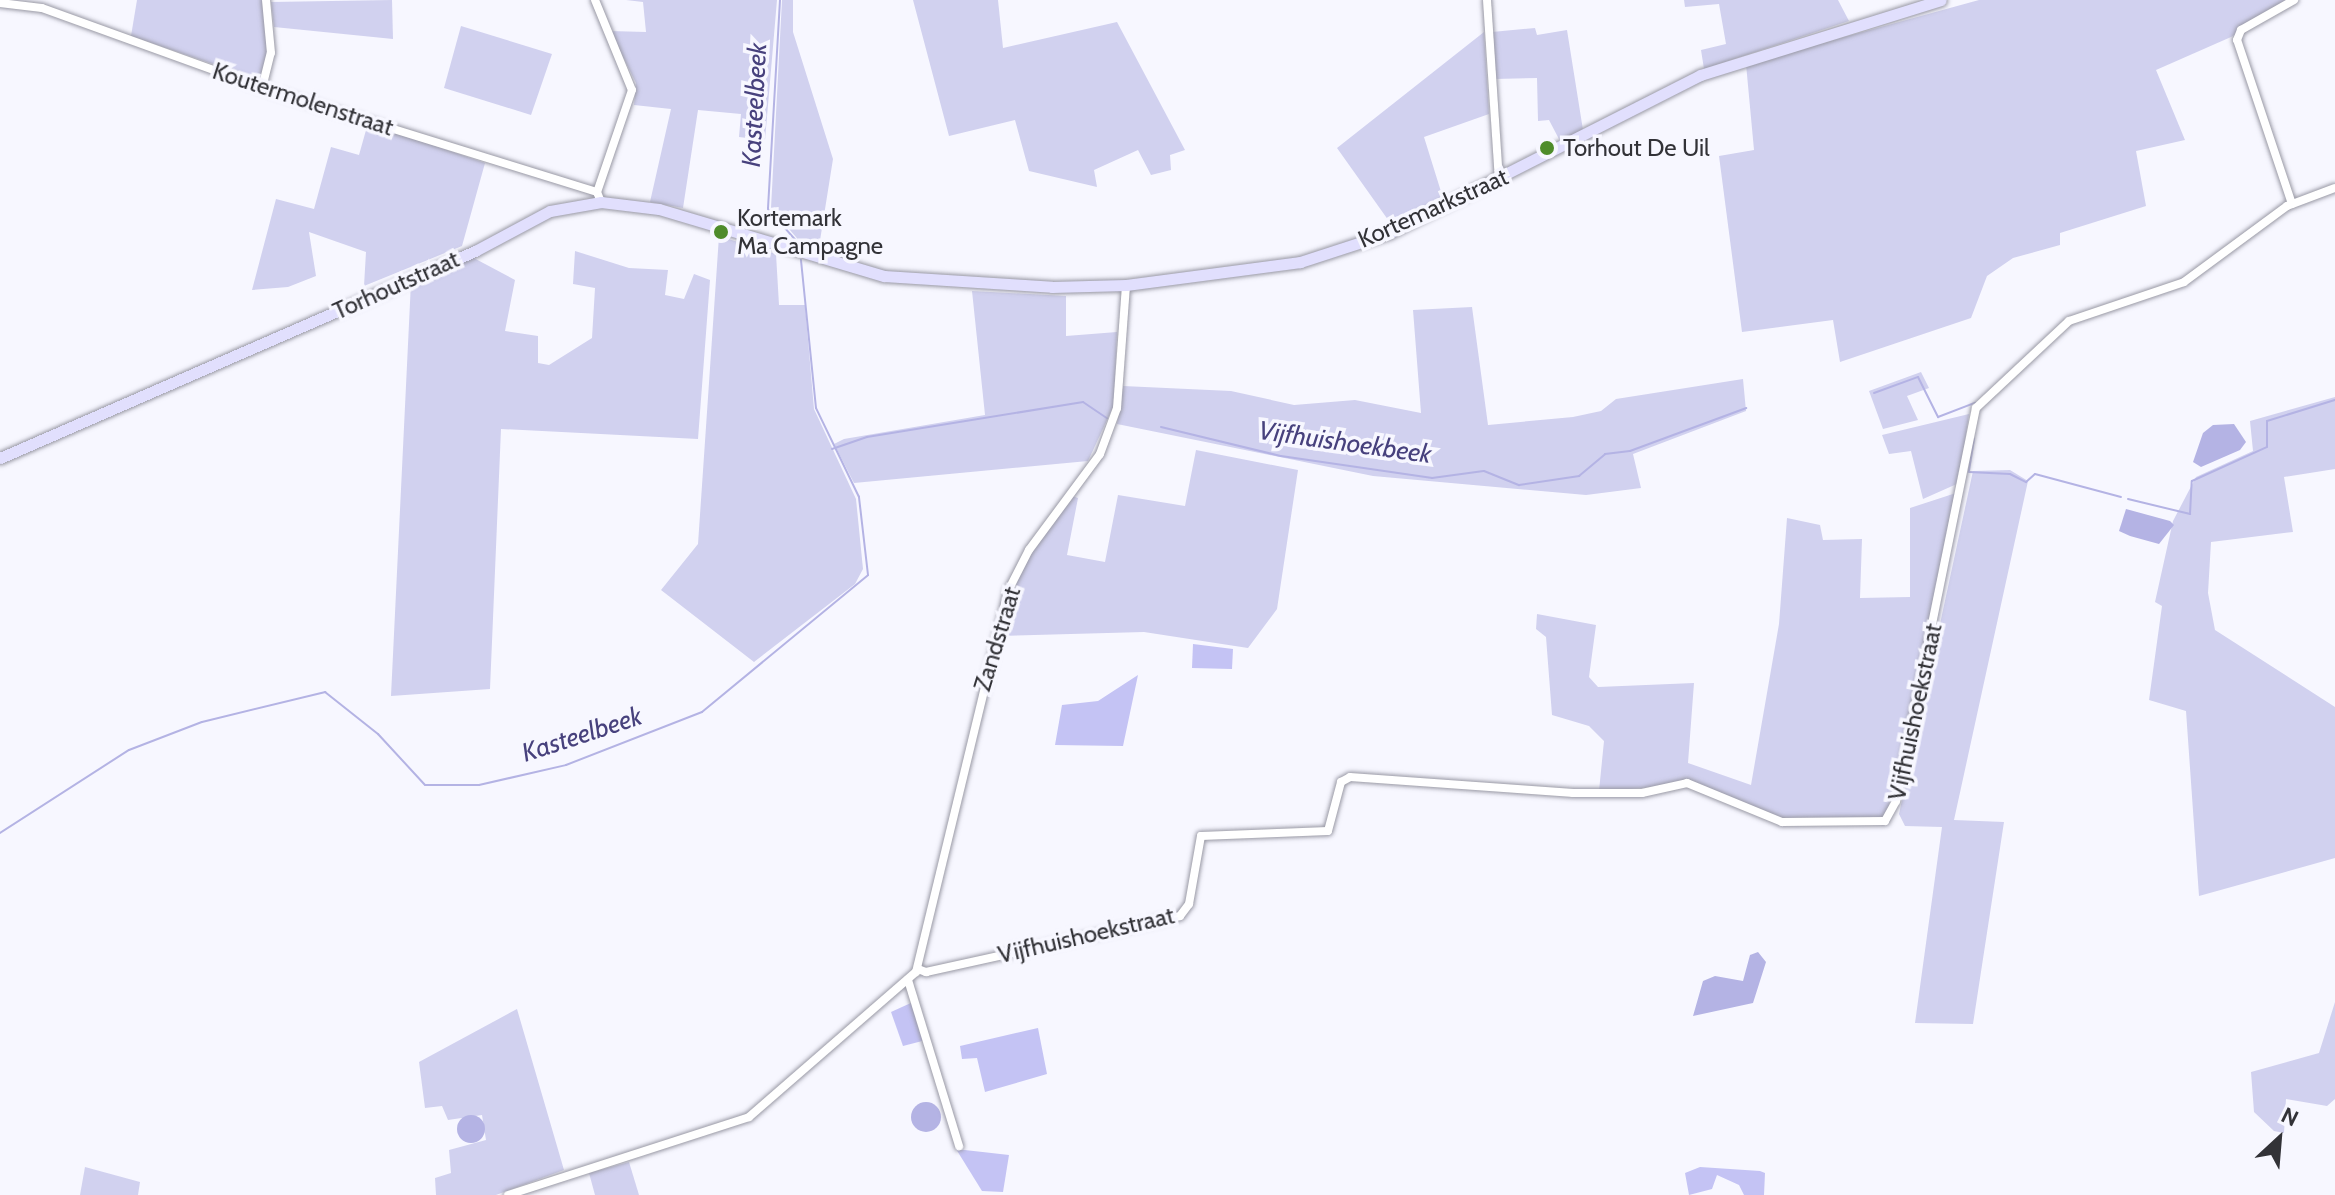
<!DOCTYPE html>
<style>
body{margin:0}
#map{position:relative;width:2335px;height:1195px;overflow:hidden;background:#f7f7ff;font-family:Cabin,sans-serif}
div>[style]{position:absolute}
.green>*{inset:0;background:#d1d1ef}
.forest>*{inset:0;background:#c4c3f4}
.water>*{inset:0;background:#b4b3e4}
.round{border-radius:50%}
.stream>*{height:2px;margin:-1px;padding:0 1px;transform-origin:1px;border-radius:1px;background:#b4b3e4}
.roads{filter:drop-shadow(0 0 2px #9999a5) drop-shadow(0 0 2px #9999a5)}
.street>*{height:8px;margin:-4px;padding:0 4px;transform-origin:4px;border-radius:4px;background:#fff}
.secondary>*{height:11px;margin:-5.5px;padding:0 5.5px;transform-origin:5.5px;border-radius:5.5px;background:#e1dffd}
.dots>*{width:22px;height:22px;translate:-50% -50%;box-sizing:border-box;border:4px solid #f7f7ff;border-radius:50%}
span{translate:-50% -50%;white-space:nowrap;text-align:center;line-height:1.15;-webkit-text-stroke:7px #f7f7ff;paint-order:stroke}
.street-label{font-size:24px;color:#323237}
.poi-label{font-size:24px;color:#323237}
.left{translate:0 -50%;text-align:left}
.water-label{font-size:26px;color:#47417d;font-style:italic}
.north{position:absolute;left:2239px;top:1099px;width:80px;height:80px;-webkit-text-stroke:6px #f7f7ff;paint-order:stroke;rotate:26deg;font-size:22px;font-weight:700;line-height:32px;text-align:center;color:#323237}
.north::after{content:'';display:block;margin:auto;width:28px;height:36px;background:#323237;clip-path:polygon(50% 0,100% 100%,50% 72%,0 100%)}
</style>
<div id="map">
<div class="green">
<i style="clip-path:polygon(137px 0,263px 0,267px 52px,260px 80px,131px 36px)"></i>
<i style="clip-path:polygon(392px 0,393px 39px,274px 27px,271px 2px)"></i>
<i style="clip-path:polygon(626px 0,777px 0,765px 140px,739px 137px,741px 114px,698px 110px,683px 208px,650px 202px,671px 109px,634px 105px,636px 83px,610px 31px,646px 32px,643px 2px)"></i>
<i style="clip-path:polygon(782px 0,793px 0,793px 32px,833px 159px,818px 253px,808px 251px,771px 208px)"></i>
<i style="clip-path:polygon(913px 0,998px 0,1003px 48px,1117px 22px,1185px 150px,1170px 155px,1171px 170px,1151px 175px,1138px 150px,1094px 170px,1097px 187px,1029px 171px,1015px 120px,949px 136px)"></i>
<i style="clip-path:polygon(1684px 0,1838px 0,1849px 21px,1704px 69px,1701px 50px,1726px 44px,1719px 4px,1685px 7px)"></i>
<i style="clip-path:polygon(1979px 0,2289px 0,2231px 37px,2156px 70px,2185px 140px,2136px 151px,2146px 206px,2060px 233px,2060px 245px,2013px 258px,1987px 276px,1971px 318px,1840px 362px,1833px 320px,1742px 332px,1719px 156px,1754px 150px,1746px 64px)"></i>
<i style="clip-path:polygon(461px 26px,552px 54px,531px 115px,444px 88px)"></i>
<i style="clip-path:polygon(1535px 28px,1537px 35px,1567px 30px,1583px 130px,1560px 141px,1549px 120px,1538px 121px,1537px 78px,1494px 79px,1492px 32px)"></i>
<i style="clip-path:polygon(1484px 32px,1489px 114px,1424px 137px,1443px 198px,1391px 224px,1337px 148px)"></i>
<i style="clip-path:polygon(368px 123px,485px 163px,462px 246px,364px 286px,366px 252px,309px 232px,316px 276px,288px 287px,252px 290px,276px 199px,314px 209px,331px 147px,359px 155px)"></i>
<i style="clip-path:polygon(719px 236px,776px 254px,779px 305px,805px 305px,814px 409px,856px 499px,863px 569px,855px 584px,754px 662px,661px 590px,698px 544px)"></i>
<i style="clip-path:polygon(575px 251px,629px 268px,668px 270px,665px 295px,684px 299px,694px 274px,710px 280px,698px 439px,501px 429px,490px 689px,391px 696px,411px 282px,470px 256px,515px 280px,505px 331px,538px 336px,538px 363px,549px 365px,592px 338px,595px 288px,573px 284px)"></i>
<i style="clip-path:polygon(972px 291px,1066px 296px,1066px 336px,1117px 332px,1114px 405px,1088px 461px,854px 483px,834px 444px,844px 439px,985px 415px)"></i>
<i style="clip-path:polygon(1472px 307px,1488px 425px,1573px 417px,1601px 411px,1616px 399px,1743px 379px,1746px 411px,1633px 454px,1641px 488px,1586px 495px,1373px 476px,1117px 424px,1123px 386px,1231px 391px,1294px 405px,1355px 400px,1421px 413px,1413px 310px)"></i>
<i style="clip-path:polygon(1921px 372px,1929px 388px,1907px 396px,1918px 420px,1883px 429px,1869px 391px)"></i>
<i style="clip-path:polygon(2335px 397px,2335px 469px,2284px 477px,2293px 532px,2211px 542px,2208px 593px,2215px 630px,2335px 707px,2335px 858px,2199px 896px,2186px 711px,2149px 700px,2162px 606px,2155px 602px,2173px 521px,2196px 477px,2253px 451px,2250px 421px)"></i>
<i style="clip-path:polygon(1969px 414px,1959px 483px,1923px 499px,1911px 451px,1889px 454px,1882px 435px)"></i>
<i style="clip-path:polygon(1196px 450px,1298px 470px,1277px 609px,1248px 648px,1144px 632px,998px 636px,1024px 563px,1072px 496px,1078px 498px,1067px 555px,1105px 562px,1118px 495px,1185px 506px)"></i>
<i style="clip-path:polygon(2010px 470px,2028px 481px,1954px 820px,2004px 822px,1973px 1024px,1915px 1023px,1942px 827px,1905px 826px,1899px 814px,1973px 471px)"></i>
<i style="clip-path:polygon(1956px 493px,1886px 819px,1788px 822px,1699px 784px,1599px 791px,1604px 741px,1589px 726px,1552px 715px,1546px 637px,1536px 629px,1537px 614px,1596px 625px,1589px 677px,1598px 687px,1694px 683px,1688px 763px,1751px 785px,1779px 624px,1787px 518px,1820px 525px,1823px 540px,1862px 539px,1860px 598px,1910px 597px,1910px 508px)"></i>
<i style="clip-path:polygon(2335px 1002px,2335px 1099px,2327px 1106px,2286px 1099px,2284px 1133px,2274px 1131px,2254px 1112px,2251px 1072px,2319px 1053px)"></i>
<i style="clip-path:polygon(517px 1009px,564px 1170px,496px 1195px,436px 1195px,435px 1178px,451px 1173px,449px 1150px,486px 1140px,482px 1115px,448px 1120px,442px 1106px,425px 1108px,419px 1062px)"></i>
<i style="clip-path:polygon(629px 1162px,639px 1195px,595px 1195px,589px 1173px)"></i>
<i style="clip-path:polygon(85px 1167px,140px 1182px,138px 1195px,80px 1195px)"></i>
</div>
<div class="forest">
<i style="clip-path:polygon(1193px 644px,1233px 649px,1232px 669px,1192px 668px)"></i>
<i style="clip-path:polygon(1138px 675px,1123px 746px,1055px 745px,1062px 705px,1098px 701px)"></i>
<i style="clip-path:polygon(913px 1002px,926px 1040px,903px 1046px,891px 1012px)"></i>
<i style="clip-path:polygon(1038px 1028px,1047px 1074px,985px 1092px,977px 1058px,962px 1059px,960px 1046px)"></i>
<i style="clip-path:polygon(956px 1149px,1009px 1155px,1003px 1192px,982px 1191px)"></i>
<i style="clip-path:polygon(1700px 1167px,1760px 1171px,1765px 1173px,1764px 1195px,1744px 1195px,1739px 1185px,1717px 1175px,1712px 1189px,1689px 1195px,1685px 1173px)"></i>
</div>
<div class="water">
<i style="clip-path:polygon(2234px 424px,2246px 442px,2240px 450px,2201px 467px,2193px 462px,2203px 433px,2213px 425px)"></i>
<i style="clip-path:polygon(2126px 509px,2170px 521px,2174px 525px,2159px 544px,2130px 536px,2119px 531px)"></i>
<i style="clip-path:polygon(1758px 952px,1766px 962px,1753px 1003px,1693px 1016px,1703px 981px,1715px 976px,1743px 981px,1750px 955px)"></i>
<i class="round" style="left:911px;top:1102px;width:30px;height:30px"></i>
<i class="round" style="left:457px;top:1115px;width:28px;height:28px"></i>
</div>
<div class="stream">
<i style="left:780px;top:0;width:209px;rotate:93.3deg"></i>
<i style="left:768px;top:209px;width:48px;rotate:48.4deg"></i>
<i style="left:1874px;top:393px;width:47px;rotate:-20deg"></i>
<i style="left:1918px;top:377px;width:45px;rotate:63.4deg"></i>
<i style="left:1938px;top:417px;width:40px;rotate:-21deg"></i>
<i style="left:1161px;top:427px;width:123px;rotate:13.6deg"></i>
<i style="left:1281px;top:456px;width:153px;rotate:8.3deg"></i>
<i style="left:1432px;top:478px;width:52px;rotate:-7.7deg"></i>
<i style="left:1484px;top:471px;width:38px;rotate:22deg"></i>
<i style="left:1519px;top:485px;width:61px;rotate:-8.5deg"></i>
<i style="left:1579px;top:476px;width:34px;rotate:-40deg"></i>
<i style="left:1605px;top:454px;width:25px;rotate:-7deg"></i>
<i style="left:1630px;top:451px;width:124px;rotate:-20.3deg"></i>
<i style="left:1974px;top:439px;width:33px;rotate:99deg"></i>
<i style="left:1969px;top:472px;width:41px;rotate:2.8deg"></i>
<i style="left:2010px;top:474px;width:18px;rotate:27deg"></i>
<i style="left:2026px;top:482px;width:12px;rotate:-42deg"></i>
<i style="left:2035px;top:474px;width:89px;rotate:15deg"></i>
<i style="left:832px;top:449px;width:37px;rotate:-19deg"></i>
<i style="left:867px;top:437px;width:219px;rotate:-9.2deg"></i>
<i style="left:1083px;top:402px;width:29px;rotate:34deg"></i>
<i style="left:2128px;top:499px;width:64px;rotate:13.6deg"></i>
<i style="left:2190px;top:514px;width:33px;rotate:-87deg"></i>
<i style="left:2192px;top:481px;width:82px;rotate:-24.4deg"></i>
<i style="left:2267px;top:447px;width:26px;rotate:-90deg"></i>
<i style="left:2267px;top:421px;width:71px;rotate:-17.2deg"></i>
<i style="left:0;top:833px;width:153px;rotate:-32.8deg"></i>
<i style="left:129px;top:750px;width:78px;rotate:-21deg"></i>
<i style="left:202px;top:722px;width:127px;rotate:-13.7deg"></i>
<i style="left:325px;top:692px;width:68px;rotate:38.4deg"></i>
<i style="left:378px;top:734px;width:69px;rotate:47.3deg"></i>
<i style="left:425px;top:785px;width:54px"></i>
<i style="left:479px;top:785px;width:89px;rotate:-12.9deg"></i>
<i style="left:566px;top:765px;width:146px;rotate:-21.3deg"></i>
<i style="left:702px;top:712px;width:215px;rotate:-39.5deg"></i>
<i style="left:868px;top:575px;width:79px;rotate:-96.6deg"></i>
<i style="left:859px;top:497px;width:99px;rotate:-115.8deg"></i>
<i style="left:816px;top:408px;width:149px;rotate:-95.8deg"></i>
</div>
<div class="roads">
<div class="street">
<i style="left:595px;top:0;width:97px;rotate:67.7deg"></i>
<i style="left:632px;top:90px;width:108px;rotate:108.9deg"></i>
<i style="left:1487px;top:0;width:179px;rotate:86.2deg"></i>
<i style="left:0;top:3px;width:42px;rotate:6.8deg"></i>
<i style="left:42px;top:8px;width:247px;rotate:19.9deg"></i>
<i style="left:274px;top:92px;width:338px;rotate:17.2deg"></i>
<i style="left:597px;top:192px;width:11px;rotate:68deg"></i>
<i style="left:262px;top:88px;width:36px;rotate:-76deg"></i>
<i style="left:271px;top:53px;width:53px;rotate:-95.4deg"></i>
<i style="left:2292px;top:204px;width:173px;rotate:-108.5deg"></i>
<i style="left:2237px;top:40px;width:11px;rotate:-68deg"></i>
<i style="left:2241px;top:30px;width:61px;rotate:-29.5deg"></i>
<i style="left:918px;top:969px;width:9px;rotate:21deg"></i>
<i style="left:926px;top:972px;width:260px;rotate:-12.4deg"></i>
<i style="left:1180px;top:916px;width:15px;rotate:-53deg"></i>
<i style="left:1189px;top:904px;width:69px;rotate:-80deg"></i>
<i style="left:1201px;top:836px;width:127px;rotate:-2.3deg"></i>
<i style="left:1328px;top:831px;width:51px;rotate:-75.1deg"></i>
<i style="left:1341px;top:782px;width:10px;rotate:-29deg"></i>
<i style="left:1350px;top:777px;width:224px;rotate:4.1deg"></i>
<i style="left:1573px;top:793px;width:69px"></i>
<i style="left:1642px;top:793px;width:46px;rotate:-12.5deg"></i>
<i style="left:1687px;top:783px;width:103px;rotate:22.3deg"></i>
<i style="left:1782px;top:822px;width:103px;rotate:-0.6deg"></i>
<i style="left:1885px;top:821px;width:23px;rotate:-61deg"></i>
<i style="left:1896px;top:801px;width:401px;rotate:-78.5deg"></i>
<i style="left:1976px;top:408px;width:127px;rotate:-43.1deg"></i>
<i style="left:2069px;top:321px;width:121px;rotate:-18.7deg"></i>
<i style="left:2184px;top:282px;width:128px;rotate:-36.4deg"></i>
<i style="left:2287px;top:206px;width:51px;rotate:-20.6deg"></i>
<i style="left:908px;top:980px;width:174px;rotate:72.9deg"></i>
<i style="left:508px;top:1195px;width:253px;rotate:-17.9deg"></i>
<i style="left:749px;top:1117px;width:221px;rotate:-41deg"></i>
<i style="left:916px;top:972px;width:392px;rotate:-76.4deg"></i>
<i style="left:1008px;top:591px;width:46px;rotate:-62.9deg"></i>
<i style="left:1029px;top:550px;width:119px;rotate:-53.5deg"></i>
<i style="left:1100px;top:454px;width:49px;rotate:-69.7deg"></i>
<i style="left:1117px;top:408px;width:123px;rotate:-85.8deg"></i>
</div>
<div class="secondary">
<i style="left:0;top:458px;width:518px;rotate:-23.55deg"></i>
<i style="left:475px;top:251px;width:85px;rotate:-28.1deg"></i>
<i style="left:550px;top:211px;width:52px;rotate:-10deg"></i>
<i style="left:601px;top:202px;width:58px;rotate:6.9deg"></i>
<i style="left:659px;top:209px;width:235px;rotate:16.6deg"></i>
<i style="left:884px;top:276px;width:168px;rotate:3.7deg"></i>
<i style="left:1052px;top:287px;width:74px;rotate:-1.5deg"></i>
<i style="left:1126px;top:285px;width:176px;rotate:-7.5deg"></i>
<i style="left:1300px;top:262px;width:94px;rotate:-18deg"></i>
<i style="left:1389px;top:233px;width:349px;rotate:-26.9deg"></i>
<i style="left:1700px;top:75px;width:252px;rotate:-17.3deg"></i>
</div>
</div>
<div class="dots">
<i style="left:1547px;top:148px;background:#4f8c2b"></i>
<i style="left:721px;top:232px;background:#4f8c2b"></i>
</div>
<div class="street-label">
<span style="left:303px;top:99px;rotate:18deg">Koutermolenstraat</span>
<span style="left:1433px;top:208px;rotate:-24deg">Kortemarkstraat</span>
<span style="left:396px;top:285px;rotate:-24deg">Torhoutstraat</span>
<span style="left:997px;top:639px;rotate:-73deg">Zandstraat</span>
<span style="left:1915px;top:712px;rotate:-78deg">Vijfhuishoekstraat</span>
<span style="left:1086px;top:935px;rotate:-13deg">Vijfhuishoekstraat</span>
</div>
<div class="poi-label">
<span class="left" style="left:1563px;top:148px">Torhout De Uil</span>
<span class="left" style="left:737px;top:232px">Kortemark<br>Ma Campagne</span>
</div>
<div class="water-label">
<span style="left:755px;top:105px;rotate:-87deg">Kasteelbeek</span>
<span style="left:1345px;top:443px;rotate:8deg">Vijfhuishoekbeek</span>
<span style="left:582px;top:735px;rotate:-18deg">Kasteelbeek</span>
</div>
<div class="north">N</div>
</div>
